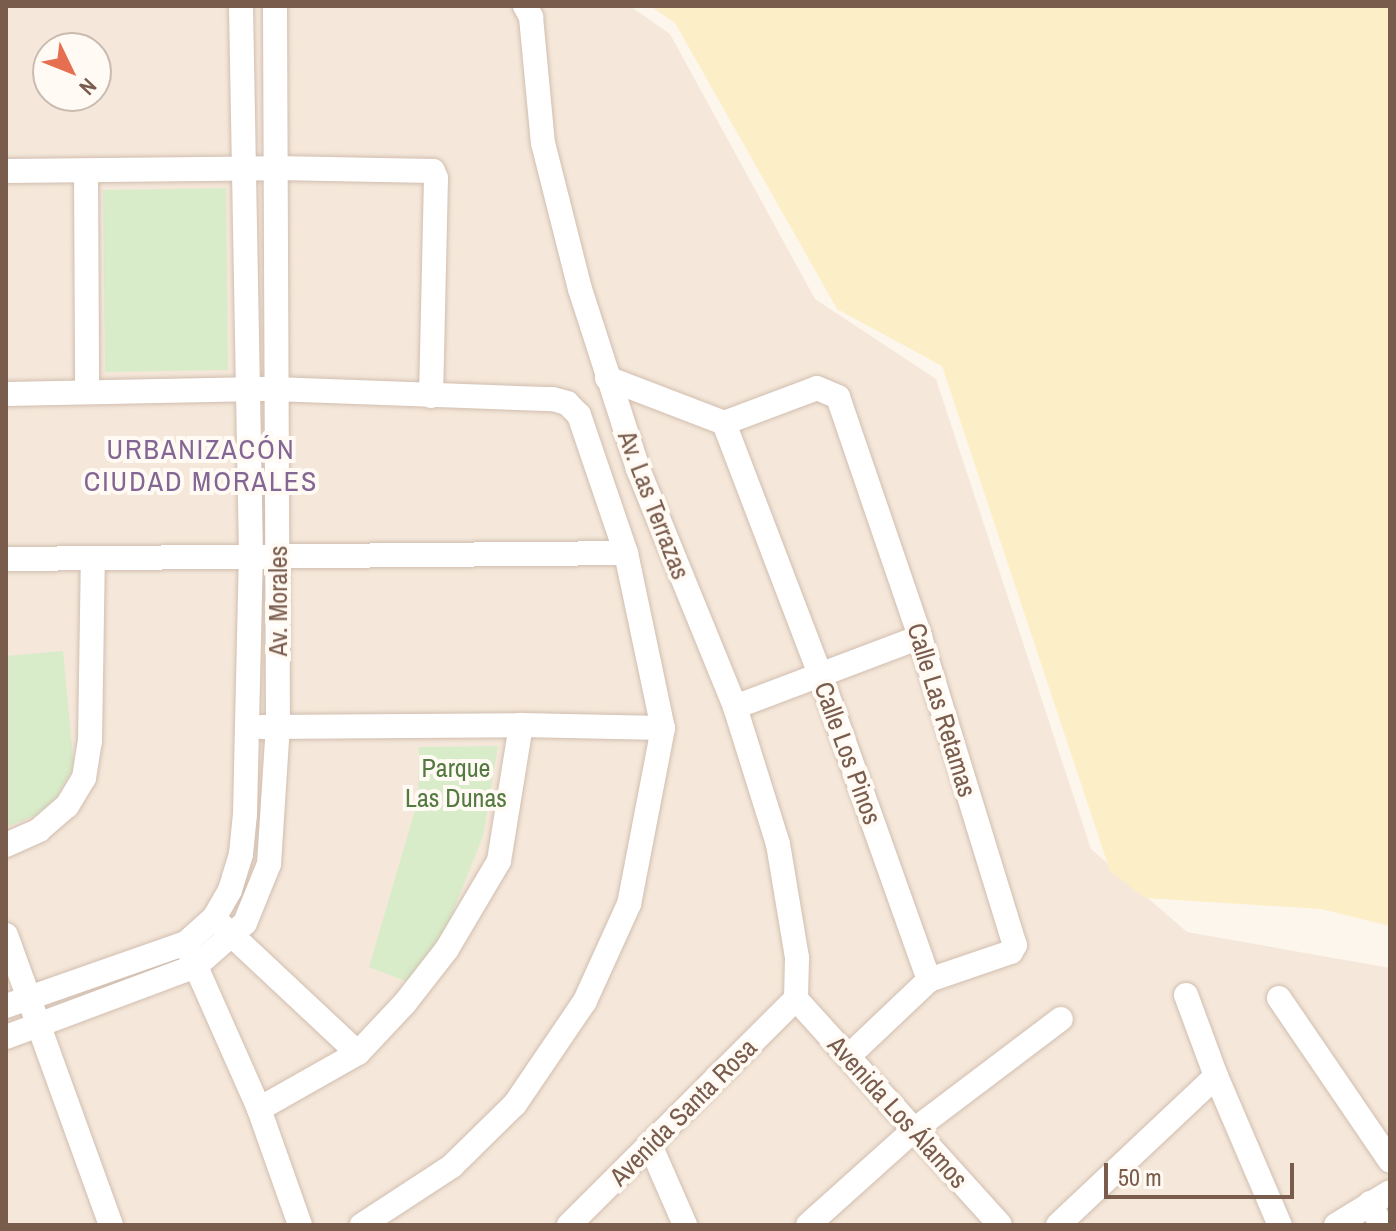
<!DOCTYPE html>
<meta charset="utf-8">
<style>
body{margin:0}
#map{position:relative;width:1396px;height:1231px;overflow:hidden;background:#fdf6ec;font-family:"Archivo Narrow",sans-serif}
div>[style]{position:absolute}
.residential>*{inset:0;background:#f5e8da}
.green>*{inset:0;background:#d8ecc9}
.sand>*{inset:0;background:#fcefc7}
.roads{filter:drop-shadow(0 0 2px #d1beb0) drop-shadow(0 0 2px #d1beb0)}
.street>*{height:24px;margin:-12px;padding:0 12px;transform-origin:12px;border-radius:12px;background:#fff}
span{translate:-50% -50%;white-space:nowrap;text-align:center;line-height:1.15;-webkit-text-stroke:8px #fffaf3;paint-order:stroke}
.street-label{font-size:26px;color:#7a5c4d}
.park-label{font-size:26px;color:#537a41}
.neighbourhood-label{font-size:28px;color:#846695;letter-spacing:2px}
.frame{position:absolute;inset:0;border:8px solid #7a5c4d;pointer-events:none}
.north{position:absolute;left:32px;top:32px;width:80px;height:80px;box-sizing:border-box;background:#fffaf3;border:2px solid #cabbb1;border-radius:50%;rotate:133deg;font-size:22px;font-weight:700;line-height:32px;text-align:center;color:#7a5c4d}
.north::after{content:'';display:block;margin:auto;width:28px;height:36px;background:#e76f51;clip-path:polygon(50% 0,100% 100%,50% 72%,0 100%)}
.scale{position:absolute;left:1104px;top:1163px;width:190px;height:36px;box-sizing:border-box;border:4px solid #7a5c4d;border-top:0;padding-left:10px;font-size:24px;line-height:28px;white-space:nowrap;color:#7a5c4d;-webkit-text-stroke:6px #fffaf3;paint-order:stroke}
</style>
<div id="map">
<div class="residential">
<i style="clip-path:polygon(evenodd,6px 6px,630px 6px,670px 34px,815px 299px,936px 379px,1091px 849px,1187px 932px,1390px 968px,1390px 1225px,6px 1225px,6px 6px,48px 48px,96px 48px,96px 96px,48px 96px,48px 48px)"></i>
</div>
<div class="green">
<i style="clip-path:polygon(226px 188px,228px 370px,105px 372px,103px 190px)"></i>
<i style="clip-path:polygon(63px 651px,74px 768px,55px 799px,37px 815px,6px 827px,6px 656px)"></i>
<i style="clip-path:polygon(498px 746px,483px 836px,444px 934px,408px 982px,369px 967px,418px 800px,419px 747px)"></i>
</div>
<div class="sand">
<i style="clip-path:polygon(650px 6px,1390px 6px,1390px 926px,1321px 909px,1145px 898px,1110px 871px,942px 366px,837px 309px,675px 23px)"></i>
</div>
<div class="roads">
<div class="street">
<i style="left:525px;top:6px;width:13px;rotate:61deg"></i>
<i style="left:531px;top:17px;width:127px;rotate:84.6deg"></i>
<i style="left:543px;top:143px;width:151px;rotate:75.8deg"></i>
<i style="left:580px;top:289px;width:189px;rotate:72.1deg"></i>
<i style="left:638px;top:469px;width:257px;rotate:67.8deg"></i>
<i style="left:735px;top:707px;width:144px;rotate:72.6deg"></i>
<i style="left:778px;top:844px;width:116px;rotate:80.5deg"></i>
<i style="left:797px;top:958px;width:41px;rotate:91.4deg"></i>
<i style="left:6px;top:171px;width:270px;rotate:-0.6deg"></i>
<i style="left:276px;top:168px;width:157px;rotate:1.1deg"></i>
<i style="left:433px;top:171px;width:8px;rotate:67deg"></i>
<i style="left:436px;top:178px;width:218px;rotate:91.3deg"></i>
<i style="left:86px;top:171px;width:221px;rotate:89.7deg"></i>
<i style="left:607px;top:378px;width:125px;rotate:21deg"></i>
<i style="left:724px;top:423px;width:99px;rotate:-20.6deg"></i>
<i style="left:817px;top:388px;width:23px;rotate:23deg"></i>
<i style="left:838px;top:397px;width:254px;rotate:71.1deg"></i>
<i style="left:920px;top:637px;width:322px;rotate:72.9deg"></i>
<i style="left:1015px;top:945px;width:8px;rotate:120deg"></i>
<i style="left:1011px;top:952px;width:87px;rotate:161.1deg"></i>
<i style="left:6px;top:394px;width:268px;rotate:-1.1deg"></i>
<i style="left:274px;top:389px;width:279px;rotate:2.1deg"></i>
<i style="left:553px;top:399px;width:15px;rotate:16deg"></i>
<i style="left:567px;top:403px;width:17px;rotate:45deg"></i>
<i style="left:579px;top:415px;width:146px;rotate:71.2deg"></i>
<i style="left:626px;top:553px;width:179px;rotate:78.1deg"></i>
<i style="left:663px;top:728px;width:179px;rotate:100.9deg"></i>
<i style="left:629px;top:904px;width:107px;rotate:114.4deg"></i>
<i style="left:585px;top:1001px;width:125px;rotate:124.2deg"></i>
<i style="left:515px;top:1104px;width:88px;rotate:135.5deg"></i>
<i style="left:452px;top:1166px;width:108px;rotate:146.8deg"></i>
<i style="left:724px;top:423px;width:269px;rotate:69.1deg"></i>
<i style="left:820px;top:674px;width:325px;rotate:70.4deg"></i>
<i style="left:929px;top:980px;width:112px;rotate:136.5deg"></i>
<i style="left:6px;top:559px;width:620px;rotate:-0.55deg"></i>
<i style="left:735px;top:707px;width:198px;rotate:-20.7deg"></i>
<i style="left:262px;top:727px;width:259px;rotate:-0.4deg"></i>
<i style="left:521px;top:725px;width:142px;rotate:1.2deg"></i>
<i style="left:6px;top:845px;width:36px;rotate:-24deg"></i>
<i style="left:39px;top:830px;width:37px;rotate:-41deg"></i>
<i style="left:67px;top:806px;width:33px;rotate:-59deg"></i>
<i style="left:84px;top:778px;width:37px;rotate:-81deg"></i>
<i style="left:90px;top:741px;width:183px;rotate:-89.1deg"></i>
<i style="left:220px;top:924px;width:189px;rotate:43.1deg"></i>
<i style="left:6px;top:935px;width:308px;rotate:70.1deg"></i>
<i style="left:190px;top:953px;width:171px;rotate:66.1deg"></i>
<i style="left:259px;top:1109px;width:123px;rotate:70.5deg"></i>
<i style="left:1186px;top:995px;width:86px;rotate:69.7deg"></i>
<i style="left:1216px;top:1076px;width:162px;rotate:66.8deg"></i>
<i style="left:1279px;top:998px;width:197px;rotate:55.7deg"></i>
<i style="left:796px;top:999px;width:304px;rotate:47.9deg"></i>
<i style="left:6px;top:1006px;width:191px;rotate:-19.3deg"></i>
<i style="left:186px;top:943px;width:38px;rotate:-42deg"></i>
<i style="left:214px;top:918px;width:32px;rotate:-60deg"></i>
<i style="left:230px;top:890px;width:38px;rotate:-73deg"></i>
<i style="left:241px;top:854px;width:40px;rotate:-84.3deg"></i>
<i style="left:245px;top:814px;width:257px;rotate:-88.7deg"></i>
<i style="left:251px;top:557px;width:551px;rotate:-91.04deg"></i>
<i style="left:6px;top:1037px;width:203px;rotate:-20.5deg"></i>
<i style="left:196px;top:966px;width:65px;rotate:-41.3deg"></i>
<i style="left:245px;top:923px;width:64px;rotate:-67.9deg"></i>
<i style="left:269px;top:864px;width:138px;rotate:-86.3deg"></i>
<i style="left:278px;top:726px;width:720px;rotate:-90.24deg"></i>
<i style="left:259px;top:1109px;width:114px;rotate:-29.5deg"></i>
<i style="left:358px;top:1053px;width:69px;rotate:-46.8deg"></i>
<i style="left:405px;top:1003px;width:68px;rotate:-52.1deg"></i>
<i style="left:447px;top:949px;width:102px;rotate:-59.4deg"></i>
<i style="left:499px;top:861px;width:138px;rotate:-80.8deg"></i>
<i style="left:651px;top:1147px;width:85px;rotate:66.4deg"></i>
<i style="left:1370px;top:1203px;width:25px;rotate:63deg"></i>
<i style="left:569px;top:1225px;width:320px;rotate:-44.9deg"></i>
<i style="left:808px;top:1225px;width:142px;rotate:-41.9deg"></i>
<i style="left:914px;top:1130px;width:184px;rotate:-37.1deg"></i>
<i style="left:1058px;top:1225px;width:217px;rotate:-43.3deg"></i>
<i style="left:1336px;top:1225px;width:63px;rotate:-31.4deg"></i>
</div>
</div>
<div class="street-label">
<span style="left:654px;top:505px;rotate:69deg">Av. Las Terrazas</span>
<span style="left:278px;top:601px;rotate:-90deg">Av. Morales</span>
<span style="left:942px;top:710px;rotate:73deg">Calle Las Retamas</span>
<span style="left:848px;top:753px;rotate:70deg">Calle Los Pinos</span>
<span style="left:683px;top:1112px;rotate:-45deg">Avenida Santa Rosa</span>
<span style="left:898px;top:1112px;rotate:48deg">Avenida Los Álamos</span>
</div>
<div class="park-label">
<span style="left:456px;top:783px">Parque<br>Las Dunas</span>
</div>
<div class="neighbourhood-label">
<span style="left:201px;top:465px">URBANIZACÓN<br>CIUDAD MORALES</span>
</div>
<div class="frame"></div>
<div class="north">N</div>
<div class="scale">50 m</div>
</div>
